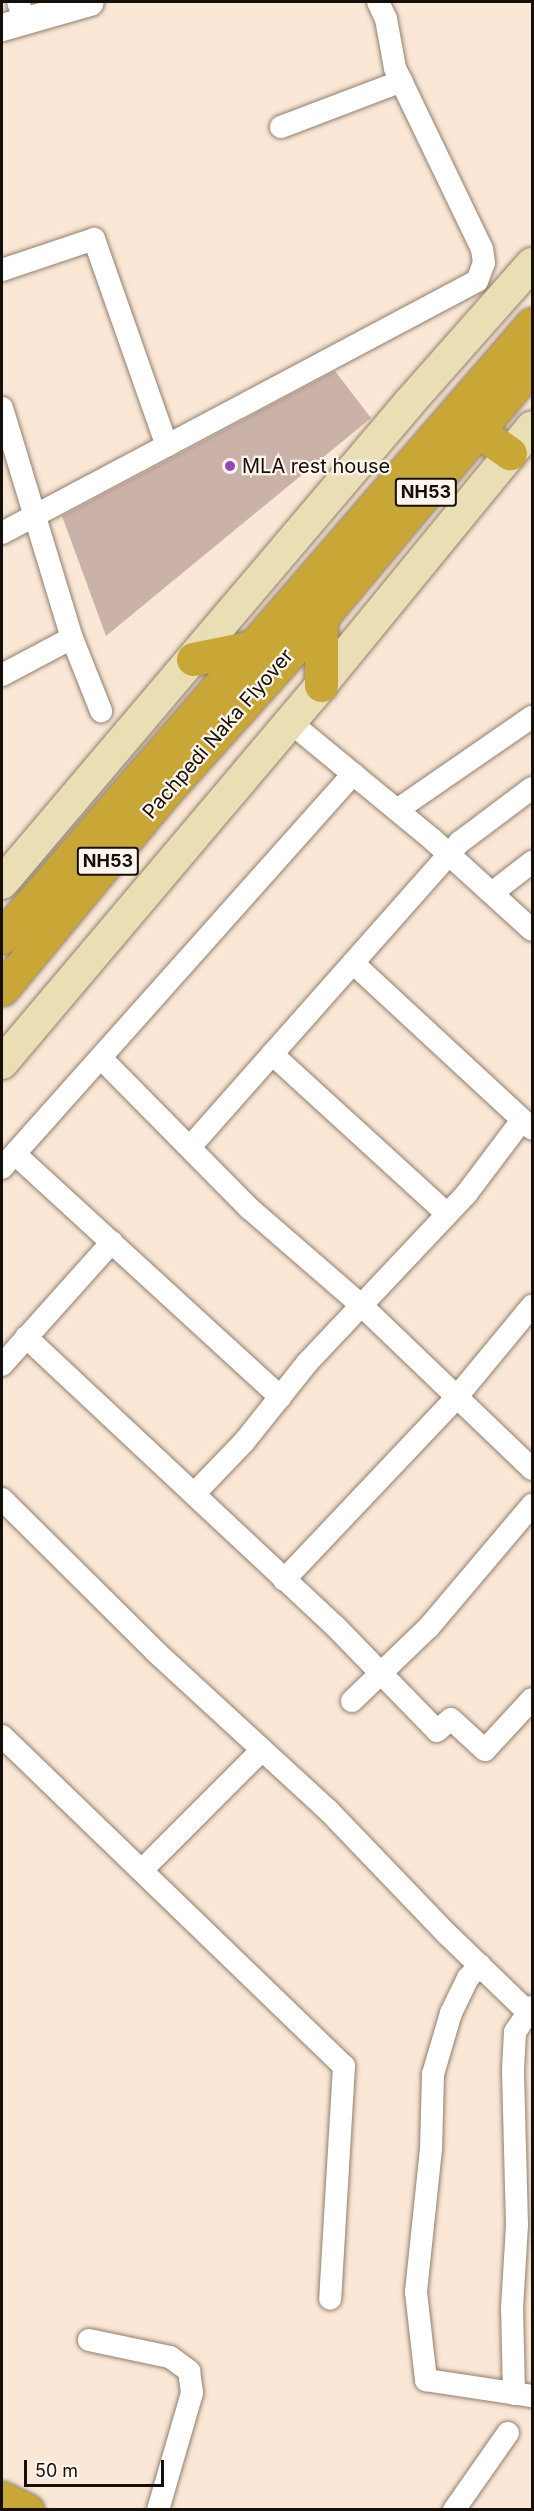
<!DOCTYPE html>
<style>
body{margin:0}
#map{position:relative;width:534px;height:2511px;overflow:hidden;background:#fbe7d5;font-family:Inter,sans-serif}
div>[style]{position:absolute}
.building>*{inset:0;background:#cbb2a8}
.roads{filter:drop-shadow(0 0 2px #907f6e) drop-shadow(0 0 2px #907f6e)}
.minor>*{height:22px;margin:-11px;padding:0 11px;transform-origin:11px;border-radius:11px;background:#fff}
.tertiary>*{height:27px;margin:-13.5px;padding:0 13.5px;transform-origin:13.5px;border-radius:13.5px;background:#fff}
.secondary>*{height:32px;margin:-16px;padding:0 16px;transform-origin:16px;border-radius:16px;background:#eadeb4}
.trunk>*{height:33px;margin:-16.5px;padding:0 16.5px;transform-origin:16.5px;border-radius:16.5px;background:#c8a736}
.dots>*{width:16px;height:16px;translate:-50% -50%;box-sizing:border-box;border:3px solid #fff7ef;border-radius:50%}
span{translate:-50% -50%;white-space:nowrap;text-align:center;line-height:1.15;-webkit-text-stroke:4.5px #fff7ef;paint-order:stroke}
.shield-label span{padding:2px 4px;background:#fff7ef;border:2px solid;border-radius:4px;-webkit-text-stroke-width:0}
.shield-label{font-size:18px;color:#160f09;font-weight:700}
.poi-label{font-size:20px;color:#160f09}
.left{translate:0 -50%;text-align:left}
.street-label{font-size:20px;color:#160f09}
.frame{position:absolute;inset:0;border:3px solid #160f09;pointer-events:none}
.scale{position:absolute;left:24px;top:2460px;width:140px;height:27px;box-sizing:border-box;border:3px solid #160f09;border-top:0;padding-left:8px;font-size:18px;line-height:21px;white-space:nowrap;color:#160f09;-webkit-text-stroke:4px #fff7ef;paint-order:stroke}
</style>
<div id="map">
<div class="building">
<i style="clip-path:polygon(335px 371px,371px 418px,106px 636px,62px 516px)"></i>
</div>
<div class="roads">
<div class="minor">
<i style="left:18px;top:2px;width:20px;rotate:70deg"></i>
<i style="left:281px;top:127px;width:129px;rotate:-20.8deg"></i>
<i style="left:2px;top:270px;width:97px;rotate:-18.6deg"></i>
<i style="left:94px;top:239px;width:219px;rotate:70.6deg"></i>
<i style="left:2px;top:408px;width:240px;rotate:73.1deg"></i>
<i style="left:72px;top:638px;width:79px;rotate:68.3deg"></i>
<i style="left:2px;top:533px;width:538px;rotate:-27.95deg"></i>
<i style="left:477px;top:281px;width:19px;rotate:-69deg"></i>
<i style="left:484px;top:263px;width:14px;rotate:-98deg"></i>
<i style="left:482px;top:249px;width:201px;rotate:-115.7deg"></i>
<i style="left:395px;top:68px;width:50px;rotate:-100.4deg"></i>
<i style="left:386px;top:19px;width:19px;rotate:-115deg"></i>
<i style="left:2px;top:675px;width:79px;rotate:-27.9deg"></i>
<i style="left:290px;top:722px;width:184px;rotate:39.5deg"></i>
<i style="left:432px;top:839px;width:135px;rotate:42.3deg"></i>
<i style="left:397px;top:810px;width:164px;rotate:-34.6deg"></i>
<i style="left:492px;top:893px;width:51px;rotate:-37.8deg"></i>
<i style="left:353px;top:963px;width:244px;rotate:42.8deg"></i>
<i style="left:272px;top:1054px;width:237px;rotate:42.4deg"></i>
<i style="left:101px;top:1058px;width:211px;rotate:45.4deg"></i>
<i style="left:249px;top:1208px;width:147px;rotate:40.9deg"></i>
<i style="left:360px;top:1304px;width:238px;rotate:43.8deg"></i>
<i style="left:190px;top:1147px;width:407px;rotate:-48.5deg"></i>
<i style="left:460px;top:842px;width:90px;rotate:-36.9deg"></i>
<i style="left:15px;top:1154px;width:360px;rotate:42.5deg"></i>
<i style="left:2px;top:1168px;width:528px;rotate:-48.3deg"></i>
<i style="left:26px;top:1337px;width:423px;rotate:43.1deg"></i>
<i style="left:335px;top:1626px;width:146px;rotate:45.8deg"></i>
<i style="left:437px;top:1731px;width:18px;rotate:-41deg"></i>
<i style="left:451px;top:1719px;width:46px;rotate:42.4deg"></i>
<i style="left:485px;top:1750px;width:69px;rotate:-47.3deg"></i>
<i style="left:2px;top:1365px;width:165px;rotate:-48.2deg"></i>
<i style="left:194px;top:1494px;width:72px;rotate:-46.1deg"></i>
<i style="left:244px;top:1442px;width:101px;rotate:-51.4deg"></i>
<i style="left:307px;top:1363px;width:233px;rotate:-46.7deg"></i>
<i style="left:467px;top:1193px;width:91px;rotate:-53deg"></i>
<i style="left:2px;top:1499px;width:217px;rotate:44.8deg"></i>
<i style="left:156px;top:1652px;width:234px;rotate:42.6deg"></i>
<i style="left:328px;top:1810px;width:172px;rotate:46.2deg"></i>
<i style="left:447px;top:1934px;width:118px;rotate:44deg"></i>
<i style="left:284px;top:1580px;width:249px;rotate:-46.6deg"></i>
<i style="left:455px;top:1399px;width:121px;rotate:-50.4deg"></i>
<i style="left:352px;top:1701px;width:107px;rotate:-43.9deg"></i>
<i style="left:429px;top:1627px;width:160px;rotate:-49.8deg"></i>
<i style="left:2px;top:1736px;width:475px;rotate:44deg"></i>
<i style="left:344px;top:2066px;width:233px;rotate:93.4deg"></i>
<i style="left:142px;top:1870px;width:170px;rotate:-45deg"></i>
<i style="left:480px;top:1965px;width:18px;rotate:133deg"></i>
<i style="left:468px;top:1978px;width:39px;rotate:116deg"></i>
<i style="left:451px;top:2013px;width:64px;rotate:106.4deg"></i>
<i style="left:433px;top:2074px;width:75px;rotate:91.5deg"></i>
<i style="left:431px;top:2149px;width:144px;rotate:96deg"></i>
<i style="left:416px;top:2292px;width:89px;rotate:83.5deg"></i>
<i style="left:426px;top:2380px;width:107px;rotate:8.6deg"></i>
<i style="left:89px;top:2340px;width:83px;rotate:11.9deg"></i>
<i style="left:170px;top:2357px;width:24px;rotate:36deg"></i>
<i style="left:189px;top:2371px;width:22px;rotate:82deg"></i>
<i style="left:192px;top:2393px;width:122px;rotate:106.2deg"></i>
<i style="left:514px;top:2394px;width:85px;rotate:-91.3deg"></i>
<i style="left:512px;top:2309px;width:84px;rotate:-86.6deg"></i>
<i style="left:517px;top:2225px;width:155px;rotate:-91.5deg"></i>
<i style="left:513px;top:2070px;width:38px;rotate:-87deg"></i>
<i style="left:515px;top:2032px;width:30px;rotate:-56deg"></i>
<i style="left:454px;top:2510px;width:94px;rotate:-55deg"></i>
</div>
<div class="tertiary">
<i style="left:2px;top:27px;width:91px;rotate:-15.9deg"></i>
</div>
<div class="secondary">
<i style="left:2px;top:883px;width:629px;rotate:-49.7deg"></i>
<i style="left:409px;top:403px;width:186px;rotate:-48.5deg"></i>
<i style="left:2px;top:1063px;width:495px;rotate:-49.8deg"></i>
<i style="left:321px;top:685px;width:333px;rotate:-50.7deg"></i>
</div>
<div class="trunk">
<i style="left:478px;top:431px;width:39px;rotate:35deg"></i>
<i style="left:193px;top:659px;width:60px;rotate:-11.5deg"></i>
<i style="left:321px;top:685px;width:67px;rotate:-90deg"></i>
<i style="left:2px;top:937px;width:810px;rotate:-49.15deg"></i>
<i style="left:2px;top:989px;width:257px;rotate:-50.4deg"></i>
<i style="left:166px;top:791px;width:232px;rotate:-48.1deg"></i>
<i style="left:321px;top:618px;width:329px;rotate:-50.1deg"></i>
<i style="left:2px;top:2498px;width:28px;rotate:26deg"></i>
</div>
</div>
<div class="dots">
<i style="left:230px;top:466px;background:#9648b9"></i>
</div>
<div class="shield-label">
<span style="left:426px;top:492px">NH53</span>
<span style="left:108px;top:861px">NH53</span>
</div>
<div class="poi-label">
<span class="left" style="left:242px;top:466px">MLA rest house</span>
</div>
<div class="street-label">
<span style="left:218px;top:734px;rotate:-49deg">Pachpedi Naka Flyover</span>
</div>
<div class="frame"></div>
<div class="scale">50 m</div>
</div>
